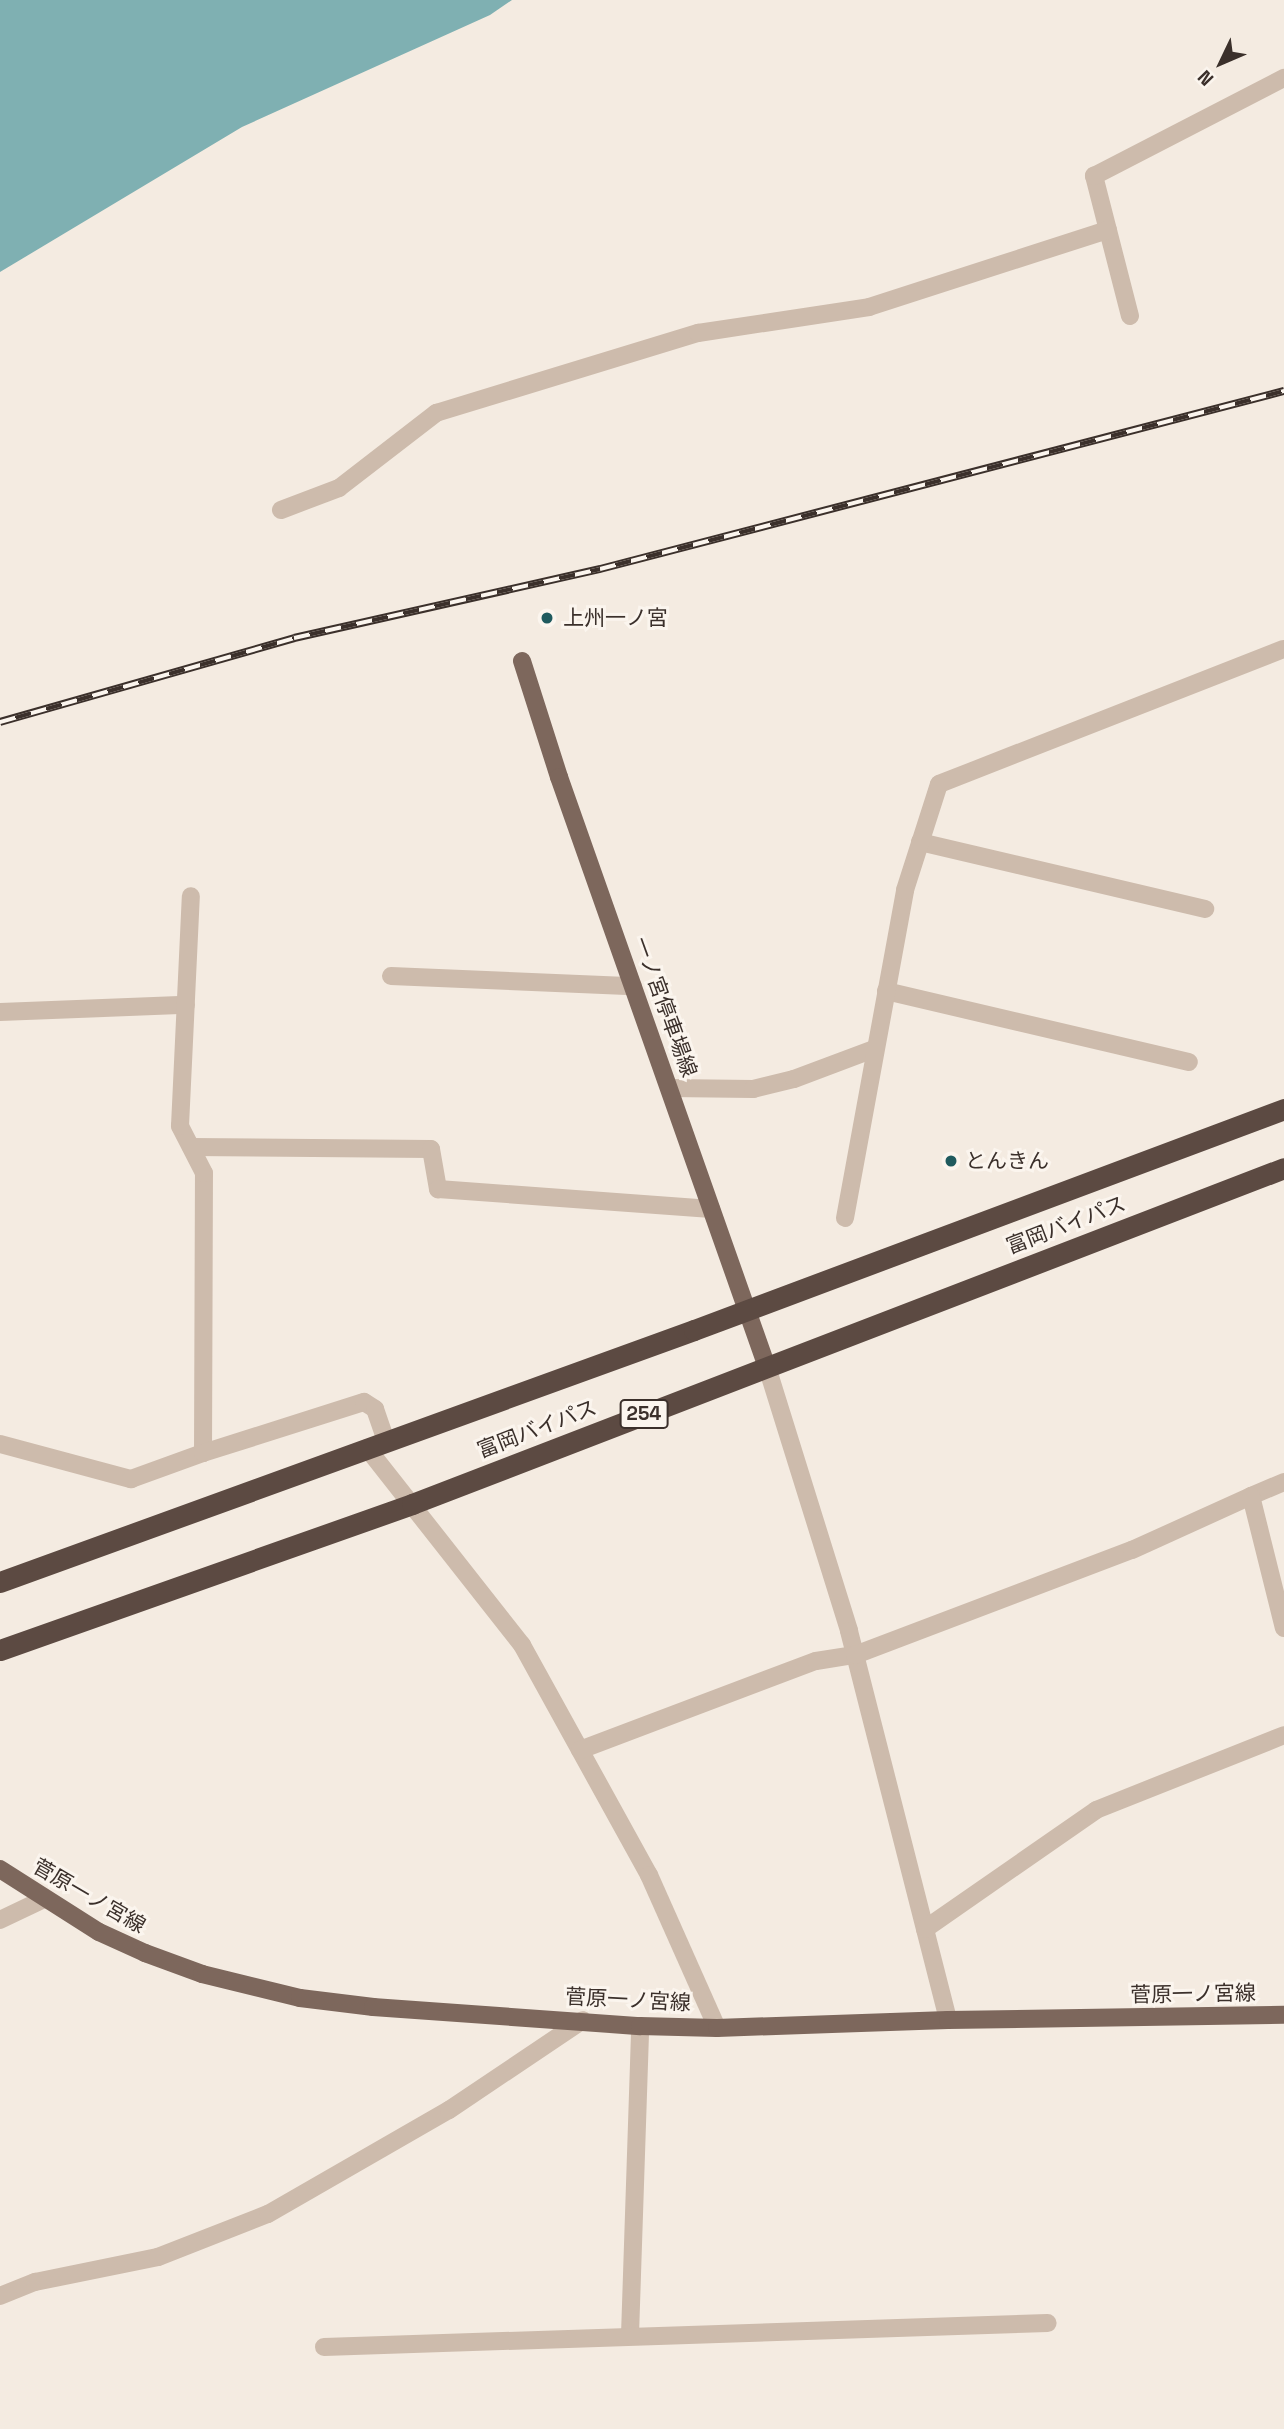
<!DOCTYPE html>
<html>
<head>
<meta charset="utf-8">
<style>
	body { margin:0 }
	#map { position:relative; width:1284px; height:2429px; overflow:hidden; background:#f4ebe1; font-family:"Space Grotesk","Noto Sans JP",sans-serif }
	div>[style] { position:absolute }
	.water>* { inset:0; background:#7fb0b2 }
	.minor>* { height:18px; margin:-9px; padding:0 9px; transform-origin:9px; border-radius:9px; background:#cdbbac }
	.major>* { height:18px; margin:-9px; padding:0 9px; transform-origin:9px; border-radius:9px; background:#7d675c }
	.highway>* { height:21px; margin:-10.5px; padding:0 10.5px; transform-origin:10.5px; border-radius:10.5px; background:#5c4a42 }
	.rail>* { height:8px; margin-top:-4px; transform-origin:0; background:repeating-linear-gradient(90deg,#fbf5ee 0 16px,#3b302b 0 32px); box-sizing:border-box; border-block:2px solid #3b302b }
	.dots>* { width:19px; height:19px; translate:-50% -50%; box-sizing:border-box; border:4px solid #fbf5ee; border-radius:50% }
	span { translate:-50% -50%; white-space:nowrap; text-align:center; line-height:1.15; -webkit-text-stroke:6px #fbf5ee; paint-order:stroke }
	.shield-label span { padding:2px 5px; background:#fbf5ee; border:2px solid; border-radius:5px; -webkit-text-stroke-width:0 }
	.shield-label { font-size:19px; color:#3b302b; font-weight:700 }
	.poi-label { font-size:21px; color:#3b302b }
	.left { translate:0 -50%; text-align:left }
	.street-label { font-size:21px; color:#3b302b }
	.north { position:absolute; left:1186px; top:28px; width:70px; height:70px; -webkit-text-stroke:5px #fbf5ee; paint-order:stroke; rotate:226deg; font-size:19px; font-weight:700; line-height:28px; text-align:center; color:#3b302b }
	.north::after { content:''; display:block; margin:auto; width:24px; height:32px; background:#3b302b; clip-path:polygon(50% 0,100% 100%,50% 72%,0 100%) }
</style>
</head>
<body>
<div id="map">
	<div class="water">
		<i style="clip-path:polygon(0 0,512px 0,490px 15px,242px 127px,0 272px)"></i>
	</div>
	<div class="minor">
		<i style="left:1130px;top:316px;width:145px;rotate:-104.4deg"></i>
		<i style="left:1094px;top:176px;width:214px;rotate:-27.3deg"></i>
		<i style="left:281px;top:510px;width:62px;rotate:-20.8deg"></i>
		<i style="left:339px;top:488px;width:123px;rotate:-37.7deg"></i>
		<i style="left:436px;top:413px;width:274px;rotate:-17deg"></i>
		<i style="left:698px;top:333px;width:173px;rotate:-8.6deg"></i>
		<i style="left:869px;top:307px;width:251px;rotate:-17.9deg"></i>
		<i style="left:920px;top:842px;width:293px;rotate:13.2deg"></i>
		<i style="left:391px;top:976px;width:242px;rotate:2.4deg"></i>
		<i style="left:886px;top:991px;width:311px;rotate:13.2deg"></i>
		<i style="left:0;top:1012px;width:186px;rotate:-2.2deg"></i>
		<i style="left:670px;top:1088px;width:83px;rotate:0.7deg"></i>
		<i style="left:753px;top:1089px;width:42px;rotate:-13.7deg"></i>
		<i style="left:794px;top:1079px;width:85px;rotate:-20.6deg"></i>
		<i style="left:191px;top:1147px;width:240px;rotate:0.5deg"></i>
		<i style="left:431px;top:1149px;width:41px;rotate:80.1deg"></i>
		<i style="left:438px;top:1189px;width:274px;rotate:4.2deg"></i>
		<i style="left:845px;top:1218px;width:333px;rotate:-79.6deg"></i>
		<i style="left:905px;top:890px;width:111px;rotate:-72.2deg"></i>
		<i style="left:939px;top:784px;width:370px;rotate:-21.4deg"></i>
		<i style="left:767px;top:1367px;width:276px;rotate:72.7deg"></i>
		<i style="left:849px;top:1631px;width:401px;rotate:75.7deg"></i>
		<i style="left:0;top:1444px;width:136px;rotate:15deg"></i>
		<i style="left:131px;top:1479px;width:77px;rotate:-19.9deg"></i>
		<i style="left:203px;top:1453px;width:280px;rotate:-89.8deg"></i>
		<i style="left:204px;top:1173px;width:53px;rotate:-117.1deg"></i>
		<i style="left:180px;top:1126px;width:230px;rotate:-87.3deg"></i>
		<i style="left:367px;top:1448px;width:251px;rotate:51.8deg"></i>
		<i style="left:522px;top:1645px;width:263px;rotate:61.1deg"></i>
		<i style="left:649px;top:1875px;width:167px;rotate:66deg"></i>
		<i style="left:203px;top:1453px;width:169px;rotate:-17.6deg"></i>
		<i style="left:364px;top:1402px;width:13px;rotate:32deg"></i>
		<i style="left:375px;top:1409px;width:34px;rotate:71deg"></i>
		<i style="left:1251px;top:1496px;width:36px;rotate:-23deg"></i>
		<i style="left:580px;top:1750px;width:252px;rotate:-20.7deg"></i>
		<i style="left:816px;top:1661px;width:39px;rotate:-9deg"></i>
		<i style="left:855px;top:1655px;width:296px;rotate:-20.8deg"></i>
		<i style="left:1132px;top:1550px;width:131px;rotate:-24.4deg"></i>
		<i style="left:1251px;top:1496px;width:136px;rotate:76deg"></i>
		<i style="left:0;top:1920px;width:49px;rotate:-25.5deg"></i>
		<i style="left:925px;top:1929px;width:208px;rotate:-34.8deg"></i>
		<i style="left:1096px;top:1810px;width:202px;rotate:-21.7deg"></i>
		<i style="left:0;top:2296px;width:38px;rotate:-22deg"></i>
		<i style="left:35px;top:2282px;width:126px;rotate:-11.5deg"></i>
		<i style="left:158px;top:2257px;width:118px;rotate:-21.4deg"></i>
		<i style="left:268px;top:2214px;width:209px;rotate:-29.9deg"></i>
		<i style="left:449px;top:2110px;width:161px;rotate:-33.9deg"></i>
		<i style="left:630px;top:2335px;width:309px;rotate:-88.1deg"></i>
		<i style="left:324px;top:2347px;width:724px;rotate:-1.9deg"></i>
	</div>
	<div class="major">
		<i style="left:522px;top:661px;width:122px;rotate:72.3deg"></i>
		<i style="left:559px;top:777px;width:626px;rotate:70.58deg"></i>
		<i style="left:0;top:1869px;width:117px;rotate:32.5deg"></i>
		<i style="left:99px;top:1932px;width:51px;rotate:24.5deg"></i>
		<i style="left:145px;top:1953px;width:61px;rotate:20.2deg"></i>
		<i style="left:202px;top:1974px;width:101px;rotate:13.8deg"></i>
		<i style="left:300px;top:1998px;width:74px;rotate:7deg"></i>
		<i style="left:373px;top:2007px;width:268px;rotate:4.1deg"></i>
		<i style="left:640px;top:2026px;width:77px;rotate:1.5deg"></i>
		<i style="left:717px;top:2028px;width:231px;rotate:-2deg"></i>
		<i style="left:948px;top:2020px;width:336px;rotate:-0.9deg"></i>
	</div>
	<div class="highway">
		<i style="left:0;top:1582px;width:738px;rotate:-19.96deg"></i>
		<i style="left:694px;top:1330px;width:630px;rotate:-20.53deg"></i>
		<i style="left:0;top:1650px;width:437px;rotate:-19.5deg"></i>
		<i style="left:412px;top:1504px;width:934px;rotate:-21.07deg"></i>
	</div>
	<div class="rail">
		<i style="left:0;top:722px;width:306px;rotate:-15.9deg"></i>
		<i style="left:294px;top:638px;width:314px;rotate:-12.7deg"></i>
		<i style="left:600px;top:569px;width:707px;rotate:-14.59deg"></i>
	</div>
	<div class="dots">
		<i style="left:547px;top:618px;background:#1f5a5e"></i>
		<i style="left:951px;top:1161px;background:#1f5a5e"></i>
	</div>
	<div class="shield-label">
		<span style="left:644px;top:1414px">254</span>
	</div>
	<div class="poi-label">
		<span class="left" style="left:563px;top:618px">上州一ノ宮</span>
		<span class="left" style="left:965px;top:1161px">とんきん</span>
	</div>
	<div class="street-label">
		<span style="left:665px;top:1007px;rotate:70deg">一ノ宮停車場線</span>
		<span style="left:1066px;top:1225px;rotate:-21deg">富岡バイパス</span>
		<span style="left:537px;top:1429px;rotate:-21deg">富岡バイパス</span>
		<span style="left:89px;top:1896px;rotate:30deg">菅原一ノ宮線</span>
		<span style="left:1193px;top:1994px;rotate:-1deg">菅原一ノ宮線</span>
		<span style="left:628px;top:2000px;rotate:3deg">菅原一ノ宮線</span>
	</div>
	<div class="north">N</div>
</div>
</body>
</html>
